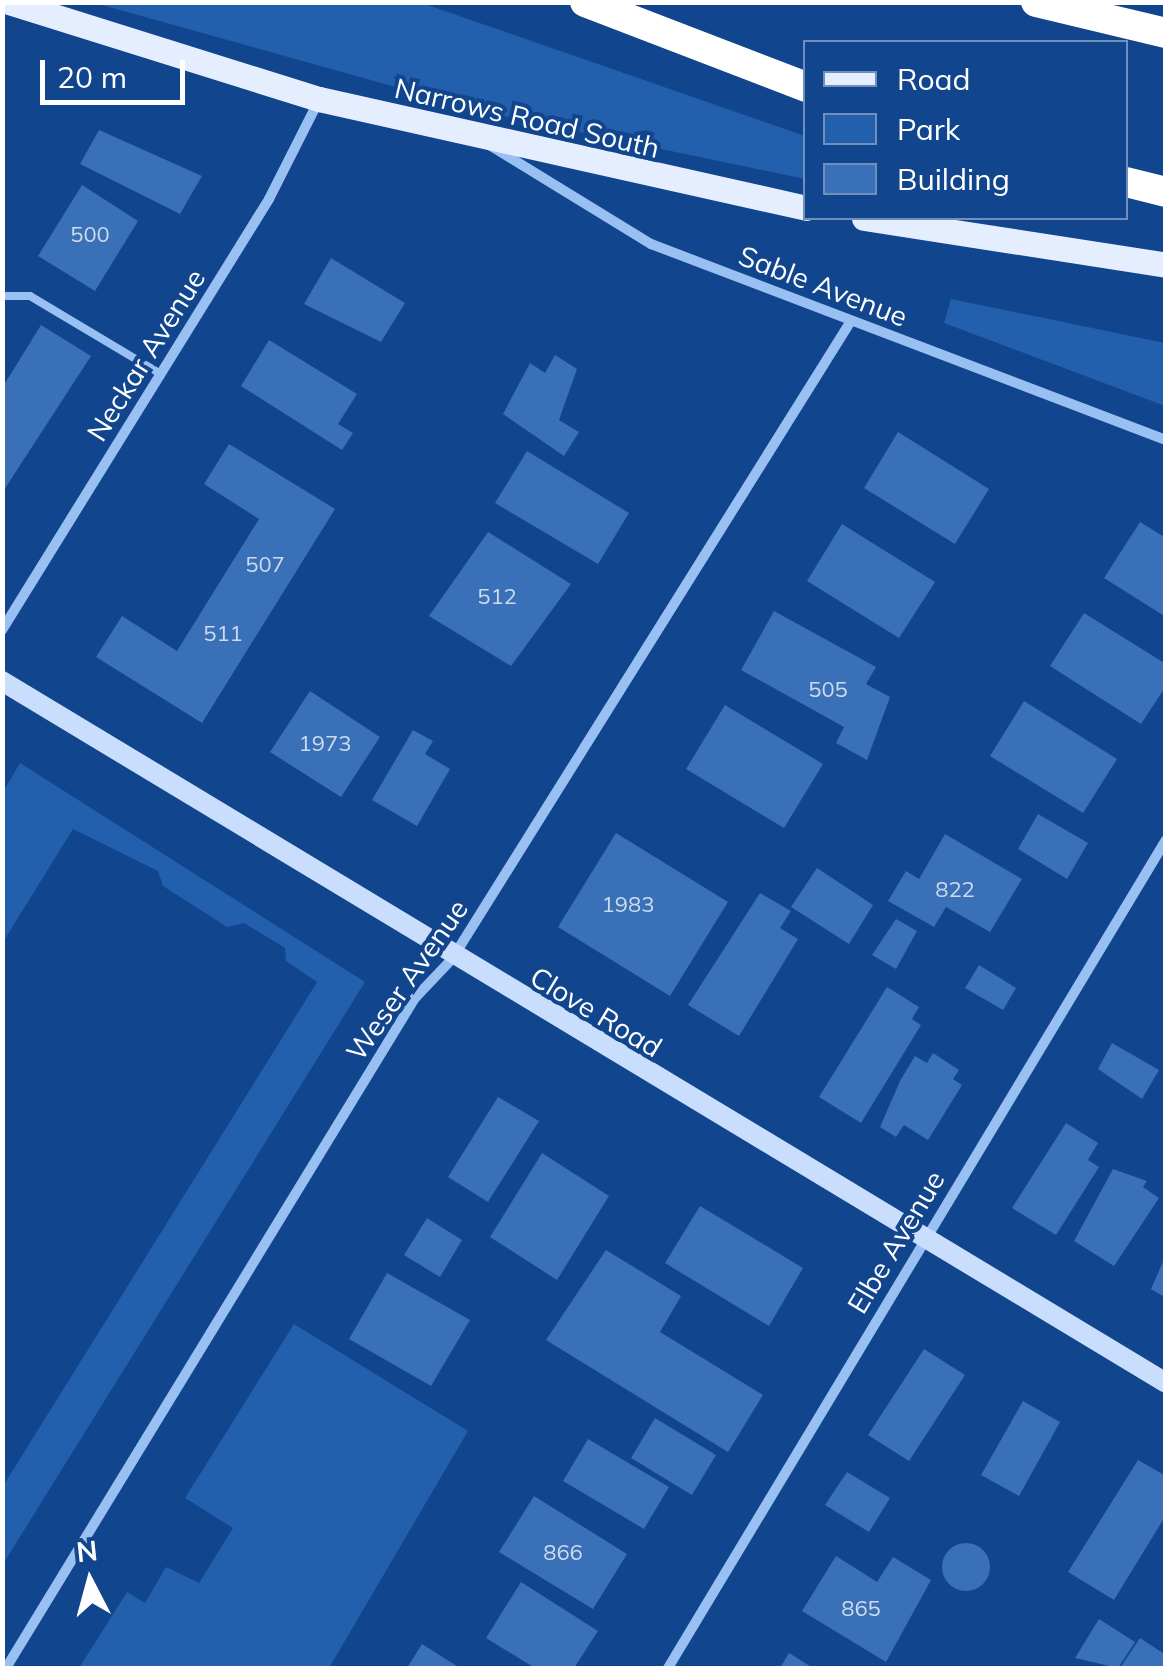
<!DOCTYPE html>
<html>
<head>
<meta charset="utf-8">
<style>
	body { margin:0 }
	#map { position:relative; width:1168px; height:1671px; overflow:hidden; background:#11458d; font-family:Mulish,sans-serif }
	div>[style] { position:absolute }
	.green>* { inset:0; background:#225fad }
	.building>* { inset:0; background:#3970b7 }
	.round { border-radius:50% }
	.lane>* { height:8px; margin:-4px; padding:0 4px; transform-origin:4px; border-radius:4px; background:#99c0f2 }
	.street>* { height:10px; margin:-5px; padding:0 5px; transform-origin:5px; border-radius:5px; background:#99c0f2 }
	.secondary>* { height:20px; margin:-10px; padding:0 10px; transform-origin:10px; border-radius:10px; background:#c8defc }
	.primary>* { height:25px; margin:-12.5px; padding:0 12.5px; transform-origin:12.5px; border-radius:12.5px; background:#e4eeff }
	.highway>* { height:30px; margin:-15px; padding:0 15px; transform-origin:15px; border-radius:15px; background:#fff }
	span { translate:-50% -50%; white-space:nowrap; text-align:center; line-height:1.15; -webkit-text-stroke:8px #11458d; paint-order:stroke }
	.number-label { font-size:22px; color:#cedbed }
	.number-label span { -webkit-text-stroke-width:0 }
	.street-label { font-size:28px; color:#fff }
	.frame { position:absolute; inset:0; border:5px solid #fff; pointer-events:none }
	.legend { position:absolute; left:803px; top:40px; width:325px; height:180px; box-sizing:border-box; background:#11458d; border:2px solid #708fbb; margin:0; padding:12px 18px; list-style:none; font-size:30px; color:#fff }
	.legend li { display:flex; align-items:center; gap:20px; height:50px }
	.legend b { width:50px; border:2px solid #708fbb }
	.north { position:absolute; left:40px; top:1531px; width:100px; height:100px; -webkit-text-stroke:8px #11458d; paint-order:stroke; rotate:354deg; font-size:28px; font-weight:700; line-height:40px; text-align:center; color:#fff }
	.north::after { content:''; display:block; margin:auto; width:35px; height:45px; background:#fff; clip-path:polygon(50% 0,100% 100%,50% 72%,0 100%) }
	.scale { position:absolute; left:40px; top:60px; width:145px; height:45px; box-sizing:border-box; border:5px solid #fff; border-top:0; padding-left:12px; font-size:30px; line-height:35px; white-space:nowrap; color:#fff; -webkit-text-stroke:8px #11458d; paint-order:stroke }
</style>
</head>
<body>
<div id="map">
	<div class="green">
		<i style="clip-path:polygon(95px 3px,422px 3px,805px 136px,805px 179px,489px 113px)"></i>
		<i style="clip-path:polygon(951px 299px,1165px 343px,1165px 406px,944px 323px)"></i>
		<i style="clip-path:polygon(20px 763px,365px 982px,3px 1564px,3px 1486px,317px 982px,286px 961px,285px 948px,244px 923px,227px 927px,163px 886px,158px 871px,73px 829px,3px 942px,3px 792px)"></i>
		<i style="clip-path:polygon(294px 1324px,468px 1431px,329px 1668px,79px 1668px,127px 1592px,145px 1603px,166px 1567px,199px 1583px,233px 1528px,185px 1498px)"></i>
	</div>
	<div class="building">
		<i style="clip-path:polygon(99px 130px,202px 176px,180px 214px,80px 164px)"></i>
		<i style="clip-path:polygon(82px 185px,138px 221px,95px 291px,38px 256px)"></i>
		<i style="clip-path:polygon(331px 258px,405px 303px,381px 342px,304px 304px)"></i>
		<i style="clip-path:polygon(41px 325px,91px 356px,2px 493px,2px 388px)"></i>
		<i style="clip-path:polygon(269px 340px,357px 394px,338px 424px,353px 433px,342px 450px,241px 386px)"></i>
		<i style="clip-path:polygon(555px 355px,577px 369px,559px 420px,579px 432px,564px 456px,503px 414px,530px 363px,545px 373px)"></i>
		<i style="clip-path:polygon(898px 432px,989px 489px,955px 544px,864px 488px)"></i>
		<i style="clip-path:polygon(229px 444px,335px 509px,202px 723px,96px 657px,122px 616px,177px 651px,259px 519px,204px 484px)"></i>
		<i style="clip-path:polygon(527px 451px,629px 513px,598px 564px,495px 503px)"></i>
		<i style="clip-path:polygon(1140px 522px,1166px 538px,1166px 617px,1104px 578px)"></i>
		<i style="clip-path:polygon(842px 524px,935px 582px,899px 638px,807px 581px)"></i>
		<i style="clip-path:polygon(488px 532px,571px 584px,511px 666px,429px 616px)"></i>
		<i style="clip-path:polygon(774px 611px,876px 667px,866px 684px,890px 697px,867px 760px,836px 743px,844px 727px,741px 670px)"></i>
		<i style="clip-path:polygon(1084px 613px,1166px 664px,1166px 686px,1141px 724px,1050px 666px)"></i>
		<i style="clip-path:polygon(310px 691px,380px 737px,341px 797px,270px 752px)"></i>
		<i style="clip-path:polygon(1024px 701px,1117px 759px,1083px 813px,990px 756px)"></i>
		<i style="clip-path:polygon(725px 705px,823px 764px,784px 828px,686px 769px)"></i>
		<i style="clip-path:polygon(413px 730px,433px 741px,425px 754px,450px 769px,417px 826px,372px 800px)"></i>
		<i style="clip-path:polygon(1038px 814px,1088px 843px,1067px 879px,1018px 849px)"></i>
		<i style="clip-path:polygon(616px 833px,728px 902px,670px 996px,558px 927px)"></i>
		<i style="clip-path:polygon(945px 834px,1022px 879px,990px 932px,946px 907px,934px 927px,888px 901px,906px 871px,919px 879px)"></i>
		<i style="clip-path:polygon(817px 868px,873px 905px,849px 944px,791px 907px)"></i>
		<i style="clip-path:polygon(760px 893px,791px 911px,780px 928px,798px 939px,739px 1036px,688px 1005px)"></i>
		<i style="clip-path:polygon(896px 919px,917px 931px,896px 969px,872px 955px)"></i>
		<i style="clip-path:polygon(979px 965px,1016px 988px,1003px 1010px,965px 988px)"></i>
		<i style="clip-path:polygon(887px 987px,919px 1007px,912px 1019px,921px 1025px,861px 1123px,819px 1097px)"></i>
		<i style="clip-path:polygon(1112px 1043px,1159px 1070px,1142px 1099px,1098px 1069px)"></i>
		<i style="clip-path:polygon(933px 1053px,959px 1070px,953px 1079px,962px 1085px,928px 1140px,904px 1125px,896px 1137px,880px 1127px,900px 1081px,915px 1056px,927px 1063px)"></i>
		<i style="clip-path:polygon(498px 1097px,539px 1121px,488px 1202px,448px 1177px)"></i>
		<i style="clip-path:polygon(1066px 1123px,1098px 1143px,1088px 1160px,1099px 1167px,1056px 1235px,1012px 1208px)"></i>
		<i style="clip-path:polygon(542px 1153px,609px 1196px,557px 1280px,490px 1237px)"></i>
		<i style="clip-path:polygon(1113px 1169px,1147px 1181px,1143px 1187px,1159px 1198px,1114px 1266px,1074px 1241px)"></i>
		<i style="clip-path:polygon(700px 1206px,803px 1268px,769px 1326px,665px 1263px)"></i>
		<i style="clip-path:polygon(427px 1218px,462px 1240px,440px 1277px,404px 1255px)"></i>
		<i style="clip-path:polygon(606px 1250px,681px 1296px,660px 1332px,763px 1395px,728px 1452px,546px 1340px)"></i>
		<i style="clip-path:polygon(1166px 1255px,1166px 1298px,1151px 1289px)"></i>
		<i style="clip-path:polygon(387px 1273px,470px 1320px,431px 1386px,349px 1339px)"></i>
		<i style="clip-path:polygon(924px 1349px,965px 1375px,909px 1461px,868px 1435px)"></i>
		<i style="clip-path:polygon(1023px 1401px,1060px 1422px,1019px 1496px,981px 1475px)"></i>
		<i style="clip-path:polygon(655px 1418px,716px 1455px,692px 1495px,631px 1458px)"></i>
		<i style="clip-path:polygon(588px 1439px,669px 1487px,644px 1529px,563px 1481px)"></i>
		<i style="clip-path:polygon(1138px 1460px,1166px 1476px,1166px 1515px,1114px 1600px,1068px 1572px)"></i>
		<i style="clip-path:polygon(847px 1472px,890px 1498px,869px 1532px,825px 1505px)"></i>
		<i style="clip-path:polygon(534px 1496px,627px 1554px,593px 1609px,499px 1552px)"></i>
		<i class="round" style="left:942px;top:1543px;width:48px;height:48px"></i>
		<i style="clip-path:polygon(836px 1556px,877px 1582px,893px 1557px,931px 1580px,886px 1662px,802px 1611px)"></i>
		<i style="clip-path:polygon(521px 1582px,598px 1631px,574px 1668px,535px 1668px,486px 1638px)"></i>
		<i style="clip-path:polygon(1099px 1619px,1135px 1642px,1118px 1668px,1075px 1658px)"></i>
		<i style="clip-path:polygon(1140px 1638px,1166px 1655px,1166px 1668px,1120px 1668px)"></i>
		<i style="clip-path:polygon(422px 1644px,460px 1668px,407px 1668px)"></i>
		<i style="clip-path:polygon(789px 1653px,813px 1668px,780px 1668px)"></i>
	</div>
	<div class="lane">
		<i style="left:2px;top:296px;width:28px"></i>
		<i style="left:30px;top:296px;width:152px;rotate:30.8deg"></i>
	</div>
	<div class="street">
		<i style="left:491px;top:146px;width:188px;rotate:31.5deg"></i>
		<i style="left:651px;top:244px;width:551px;rotate:20.84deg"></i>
		<i style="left:2px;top:630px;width:507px;rotate:-58.22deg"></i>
		<i style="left:269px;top:199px;width:111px;rotate:-63.2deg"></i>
		<i style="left:6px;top:1668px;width:785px;rotate:-58.6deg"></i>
		<i style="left:415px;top:998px;width:54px;rotate:-46.5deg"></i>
		<i style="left:452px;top:959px;width:752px;rotate:-57.98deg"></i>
		<i style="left:668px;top:1668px;width:966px;rotate:-58.98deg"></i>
	</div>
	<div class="secondary">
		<i style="left:2px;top:681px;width:1359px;rotate:31.09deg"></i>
	</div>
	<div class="primary">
		<i style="left:9px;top:2px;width:325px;rotate:17.4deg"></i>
		<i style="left:319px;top:99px;width:499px;rotate:12.6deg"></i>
		<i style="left:864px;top:218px;width:306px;rotate:8.8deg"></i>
	</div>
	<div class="highway">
		<i style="left:585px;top:2px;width:237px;rotate:21deg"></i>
		<i style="left:1036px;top:2px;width:134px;rotate:13.4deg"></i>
		<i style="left:1126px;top:182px;width:41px;rotate:14deg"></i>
	</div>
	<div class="number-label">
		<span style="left:90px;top:235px">500</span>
		<span style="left:265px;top:565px">507</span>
		<span style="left:497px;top:597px">512</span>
		<span style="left:223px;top:634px">511</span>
		<span style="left:828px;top:690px">505</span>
		<span style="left:325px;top:744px">1973</span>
		<span style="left:955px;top:890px">822</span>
		<span style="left:628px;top:905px">1983</span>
		<span style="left:563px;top:1553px">866</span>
		<span style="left:861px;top:1609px">865</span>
	</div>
	<div class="street-label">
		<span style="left:527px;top:118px;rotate:13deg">Narrows Road South</span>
		<span style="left:823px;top:286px;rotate:21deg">Sable Avenue</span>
		<span style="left:146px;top:355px;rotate:-58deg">Neckar Avenue</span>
		<span style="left:407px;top:980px;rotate:-55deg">Weser Avenue</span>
		<span style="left:596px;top:1012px;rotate:31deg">Clove Road</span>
		<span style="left:896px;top:1242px;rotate:-59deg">Elbe Avenue</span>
	</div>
	<div class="frame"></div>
	<ul class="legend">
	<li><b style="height:12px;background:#e4eeff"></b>Road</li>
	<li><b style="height:28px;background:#225fad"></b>Park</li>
	<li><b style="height:28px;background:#3970b7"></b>Building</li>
	</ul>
	<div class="north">N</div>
	<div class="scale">20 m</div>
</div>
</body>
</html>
